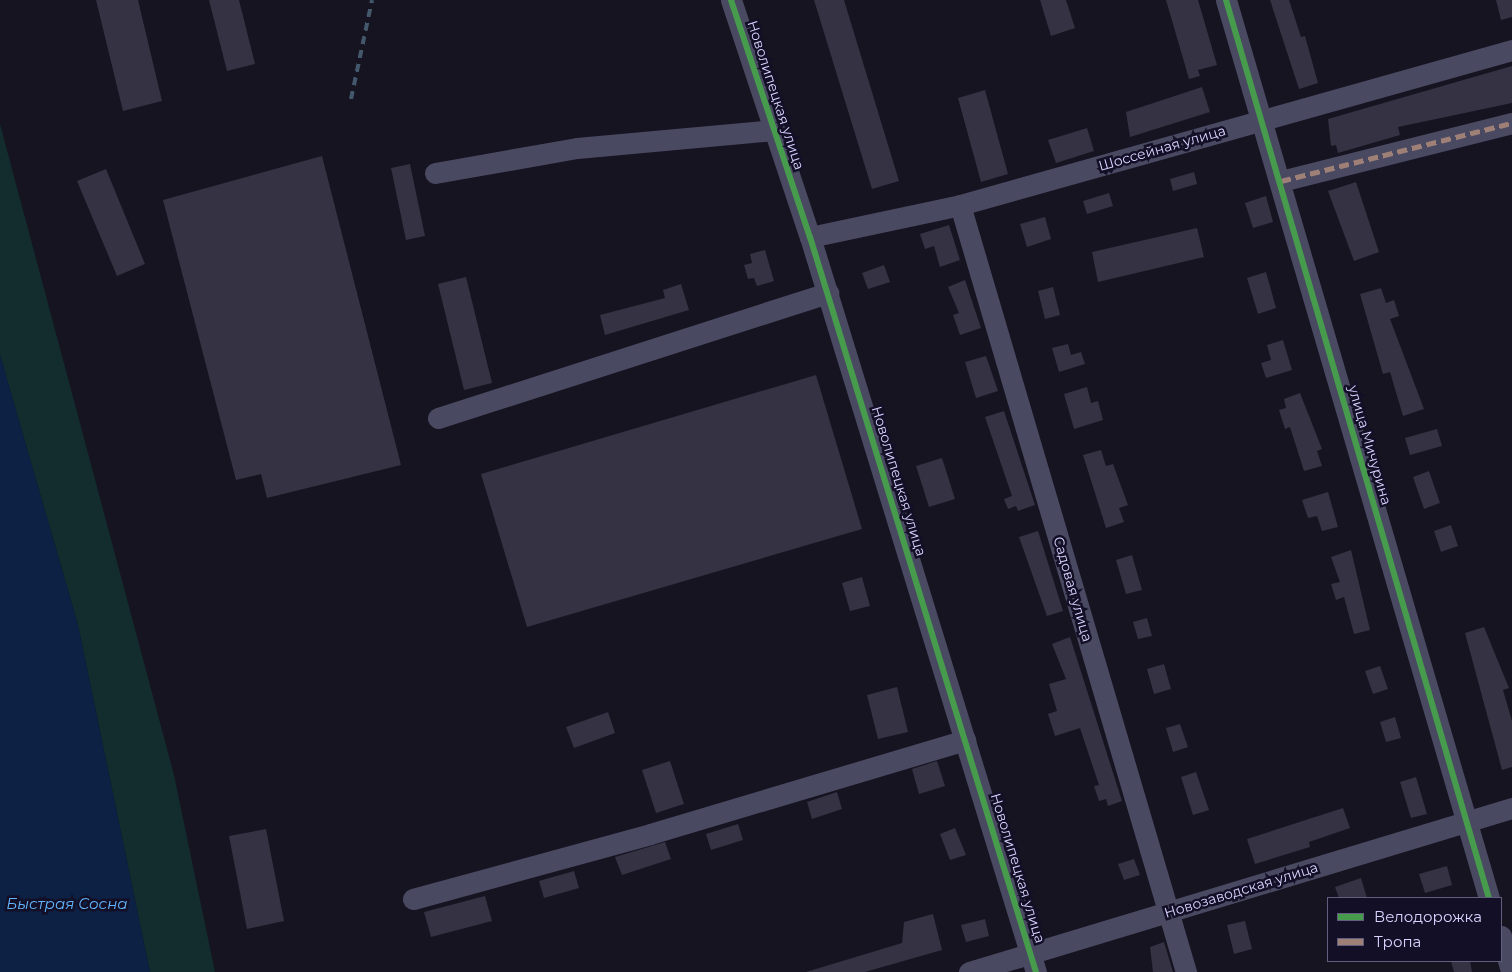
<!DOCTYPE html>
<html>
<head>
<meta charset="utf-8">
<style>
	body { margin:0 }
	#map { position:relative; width:1512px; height:972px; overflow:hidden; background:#161421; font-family:Montserrat,sans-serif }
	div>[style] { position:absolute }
	.green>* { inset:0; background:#132c2d }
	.water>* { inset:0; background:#0d2144 }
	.building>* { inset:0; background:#343243 }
	.minor>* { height:21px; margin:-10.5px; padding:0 10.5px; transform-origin:10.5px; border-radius:10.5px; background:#4a4962 }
	.rail>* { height:4px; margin-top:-2px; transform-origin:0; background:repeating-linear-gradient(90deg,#43596b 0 8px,transparent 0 14px) }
	.quiet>* { height:5px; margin-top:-2.5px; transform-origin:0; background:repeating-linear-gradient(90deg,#9e8076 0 10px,transparent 0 15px) }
	.cycleway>* { height:6px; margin:-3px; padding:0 3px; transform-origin:3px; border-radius:3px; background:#469c4c }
	span { translate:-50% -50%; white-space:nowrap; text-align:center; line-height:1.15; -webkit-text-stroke:5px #130f26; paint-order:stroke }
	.street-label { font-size:14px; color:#d9d4ff }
	.water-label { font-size:15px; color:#62b6ff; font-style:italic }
	.legend { position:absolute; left:1327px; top:897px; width:175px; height:65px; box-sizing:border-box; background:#130f26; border:1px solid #625e7d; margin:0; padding:6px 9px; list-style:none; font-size:15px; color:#d9d4ff }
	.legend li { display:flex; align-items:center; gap:10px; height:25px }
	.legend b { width:25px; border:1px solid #625e7d }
</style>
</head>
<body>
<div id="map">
	<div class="green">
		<i style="clip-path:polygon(0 124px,174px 775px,215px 972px,150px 972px,78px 625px,0 355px)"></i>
	</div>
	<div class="water">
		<i style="clip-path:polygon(0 355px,78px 625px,150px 972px,0 972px)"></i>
	</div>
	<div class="building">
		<i style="clip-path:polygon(96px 0,138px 0,162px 101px,123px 111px)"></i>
		<i style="clip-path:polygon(209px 0,239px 0,255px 64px,227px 71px)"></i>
		<i style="clip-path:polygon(814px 0,844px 0,899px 181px,872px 189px)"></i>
		<i style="clip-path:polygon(1040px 0,1066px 0,1075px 28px,1051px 36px)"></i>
		<i style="clip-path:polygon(1166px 0,1198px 0,1217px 65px,1198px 70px,1200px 76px,1189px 79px)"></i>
		<i style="clip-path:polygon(1270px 0,1289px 0,1301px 37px,1305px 36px,1318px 83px,1299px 89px)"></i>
		<i style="clip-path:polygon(1496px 0,1512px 0,1512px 17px,1501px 20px)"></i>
		<i style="clip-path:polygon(1512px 66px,1512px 103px,1398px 127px,1400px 135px,1338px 153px,1336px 145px,1331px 146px,1328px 119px)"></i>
		<i style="clip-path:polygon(1202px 87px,1210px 112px,1130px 137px,1126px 112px)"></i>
		<i style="clip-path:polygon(985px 90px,1008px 174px,981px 182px,958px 98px)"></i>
		<i style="clip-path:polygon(1087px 128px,1094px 151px,1056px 163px,1048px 140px)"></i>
		<i style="clip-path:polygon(322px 156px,401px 465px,267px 498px,261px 474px,236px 480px,163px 200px)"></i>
		<i style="clip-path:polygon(410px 164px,425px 236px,406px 240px,391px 168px)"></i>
		<i style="clip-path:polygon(106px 169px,145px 264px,117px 276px,77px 181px)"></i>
		<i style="clip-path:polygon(1194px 172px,1197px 184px,1173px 191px,1170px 179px)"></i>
		<i style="clip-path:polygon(1356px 182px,1379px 252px,1354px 261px,1328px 191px)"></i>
		<i style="clip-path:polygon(1109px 193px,1113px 206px,1087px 214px,1083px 201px)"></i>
		<i style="clip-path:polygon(1266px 196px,1273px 222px,1253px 228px,1245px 203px)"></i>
		<i style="clip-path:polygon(1045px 217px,1051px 239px,1027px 247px,1020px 224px)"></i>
		<i style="clip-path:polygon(949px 225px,960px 260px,940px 267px,934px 246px,925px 249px,920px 234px)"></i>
		<i style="clip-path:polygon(1197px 228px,1204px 257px,1098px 282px,1092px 252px)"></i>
		<i style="clip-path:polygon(765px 250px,774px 281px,757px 286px,754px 278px,748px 279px,744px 265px,752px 263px,750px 254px)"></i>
		<i style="clip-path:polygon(884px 265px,890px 282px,868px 289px,862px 273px)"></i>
		<i style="clip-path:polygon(1266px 272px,1276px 308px,1258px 314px,1247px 278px)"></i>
		<i style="clip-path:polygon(466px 277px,492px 383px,464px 390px,438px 284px)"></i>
		<i style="clip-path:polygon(965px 280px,981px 328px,960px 335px,953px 315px,959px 313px,948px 287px)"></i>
		<i style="clip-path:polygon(681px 284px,689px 310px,605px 335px,600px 315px,665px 298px,663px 290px)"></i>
		<i style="clip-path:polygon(1053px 287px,1060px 315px,1045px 319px,1038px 291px)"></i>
		<i style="clip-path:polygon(1381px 288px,1386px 303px,1394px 300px,1399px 316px,1390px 319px,1424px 409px,1403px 416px,1390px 372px,1383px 374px,1360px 294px)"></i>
		<i style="clip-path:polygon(1283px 340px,1292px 370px,1266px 378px,1261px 363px,1271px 360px,1267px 345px)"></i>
		<i style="clip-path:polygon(1068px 344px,1071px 355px,1081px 352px,1085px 364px,1059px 372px,1052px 348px)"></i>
		<i style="clip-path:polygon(986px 356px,998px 391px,976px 398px,965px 362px)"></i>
		<i style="clip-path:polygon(816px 375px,862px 529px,527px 627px,481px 474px)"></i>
		<i style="clip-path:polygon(1087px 387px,1091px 403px,1098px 401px,1103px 420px,1074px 429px,1064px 394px)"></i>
		<i style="clip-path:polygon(1300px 393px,1322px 449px,1317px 451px,1322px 466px,1304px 471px,1290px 427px,1285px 429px,1279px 410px,1286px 408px,1284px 399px)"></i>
		<i style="clip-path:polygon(1004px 411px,1035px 505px,1018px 511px,1016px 506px,1008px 509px,1004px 499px,1012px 496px,985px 417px)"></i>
		<i style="clip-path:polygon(1437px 429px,1442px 446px,1410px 455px,1405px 438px)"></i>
		<i style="clip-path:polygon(1101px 450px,1106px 466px,1113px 464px,1128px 505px,1119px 508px,1124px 522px,1106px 528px,1083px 455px)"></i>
		<i style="clip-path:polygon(942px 458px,955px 499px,929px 507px,916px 466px)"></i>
		<i style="clip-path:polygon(1429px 471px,1440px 503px,1424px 509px,1413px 477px)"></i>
		<i style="clip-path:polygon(1328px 492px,1338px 527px,1322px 531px,1317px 516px,1308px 518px,1302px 500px)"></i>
		<i style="clip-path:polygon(1451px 525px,1458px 546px,1441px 552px,1434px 531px)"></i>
		<i style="clip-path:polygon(1038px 531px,1063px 611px,1047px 616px,1019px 537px)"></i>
		<i style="clip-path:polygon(1351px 550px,1370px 630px,1354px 634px,1344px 597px,1336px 600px,1331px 584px,1340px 582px,1331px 557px)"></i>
		<i style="clip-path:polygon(1132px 555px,1142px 590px,1126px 594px,1116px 560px)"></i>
		<i style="clip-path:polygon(862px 577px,870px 606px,850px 611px,842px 583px)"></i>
		<i style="clip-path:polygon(1147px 618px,1152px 636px,1138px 639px,1133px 622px)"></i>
		<i style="clip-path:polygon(1484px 627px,1509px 688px,1503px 690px,1512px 721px,1512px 767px,1502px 770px,1465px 633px)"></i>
		<i style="clip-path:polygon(1070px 637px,1122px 801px,1108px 806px,1106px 799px,1099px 801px,1094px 786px,1099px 785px,1080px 728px,1055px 736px,1048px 714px,1057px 711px,1049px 684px,1066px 679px,1052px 644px)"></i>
		<i style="clip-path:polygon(1164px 664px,1171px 689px,1154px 694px,1147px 669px)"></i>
		<i style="clip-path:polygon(1380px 666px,1388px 689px,1373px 694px,1365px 671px)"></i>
		<i style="clip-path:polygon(897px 687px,908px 732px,878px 739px,867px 695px)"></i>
		<i style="clip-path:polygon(608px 712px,615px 733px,574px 748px,566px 727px)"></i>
		<i style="clip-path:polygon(1395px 717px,1401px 738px,1386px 742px,1380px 722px)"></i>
		<i style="clip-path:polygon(1180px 724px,1188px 747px,1173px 752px,1166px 728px)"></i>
		<i style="clip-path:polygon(670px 761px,684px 804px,656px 813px,642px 770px)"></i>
		<i style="clip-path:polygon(937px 761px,945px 786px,919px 794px,912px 769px)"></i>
		<i style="clip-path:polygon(1196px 772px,1209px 810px,1193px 815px,1181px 777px)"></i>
		<i style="clip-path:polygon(1416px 777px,1427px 814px,1411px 818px,1400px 782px)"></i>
		<i style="clip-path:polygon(837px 792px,842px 809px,812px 819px,807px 802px)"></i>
		<i style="clip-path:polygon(1343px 808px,1350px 828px,1309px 842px,1310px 847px,1255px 864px,1247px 839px)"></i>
		<i style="clip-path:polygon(738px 824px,743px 840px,711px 850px,706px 834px)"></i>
		<i style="clip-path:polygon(955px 828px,966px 855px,950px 860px,940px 834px)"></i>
		<i style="clip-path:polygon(266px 829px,284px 921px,247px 929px,229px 836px)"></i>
		<i style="clip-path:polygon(665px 842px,671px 859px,622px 875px,615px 857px)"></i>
		<i style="clip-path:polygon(1134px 859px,1140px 875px,1124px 880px,1118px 864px)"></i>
		<i style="clip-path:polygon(1447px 866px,1452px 885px,1425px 893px,1419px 874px)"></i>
		<i style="clip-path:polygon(574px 871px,579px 888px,544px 898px,539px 881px)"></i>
		<i style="clip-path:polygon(1361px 878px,1367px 898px,1339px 898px,1335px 887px)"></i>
		<i style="clip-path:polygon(485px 896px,492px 921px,431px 937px,424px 912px)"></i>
		<i style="clip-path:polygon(933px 914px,942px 950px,865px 972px,806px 972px,902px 943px,904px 922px)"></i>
		<i style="clip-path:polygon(985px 919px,989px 936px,966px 942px,961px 925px)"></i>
		<i style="clip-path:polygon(1245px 921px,1252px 949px,1234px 954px,1227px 925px)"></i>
		<i style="clip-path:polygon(1164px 942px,1173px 972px,1153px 972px,1150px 947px)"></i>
		<i style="clip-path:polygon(1451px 961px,1470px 961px,1472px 972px,1454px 972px)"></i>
	</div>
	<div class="minor">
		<i style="left:731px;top:0;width:250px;rotate:71.6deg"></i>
		<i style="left:810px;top:237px;width:769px;rotate:72.91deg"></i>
		<i style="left:1226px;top:0;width:936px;rotate:73.68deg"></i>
		<i style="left:435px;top:173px;width:144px;rotate:-10deg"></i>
		<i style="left:577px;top:148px;width:198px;rotate:-5.2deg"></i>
		<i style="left:1281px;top:181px;width:238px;rotate:-14.1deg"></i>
		<i style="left:960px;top:205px;width:800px;rotate:73.58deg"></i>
		<i style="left:810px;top:237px;width:153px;rotate:-12deg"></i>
		<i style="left:960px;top:205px;width:573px;rotate:-15.68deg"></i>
		<i style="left:438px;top:418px;width:410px;rotate:-17.8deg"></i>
		<i style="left:413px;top:899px;width:246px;rotate:-15.3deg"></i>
		<i style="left:650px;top:834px;width:329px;rotate:-16.6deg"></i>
		<i style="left:1501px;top:936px;width:37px;rotate:74deg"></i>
		<i style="left:969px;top:972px;width:567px;rotate:-16.81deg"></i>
	</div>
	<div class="rail">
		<i style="left:351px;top:99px;width:101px;rotate:-78deg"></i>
	</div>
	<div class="quiet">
		<i style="left:1281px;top:181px;width:238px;rotate:-14.1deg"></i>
	</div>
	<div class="cycleway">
		<i style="left:731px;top:0;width:250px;rotate:71.6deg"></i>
		<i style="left:810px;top:237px;width:769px;rotate:72.91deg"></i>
		<i style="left:1226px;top:0;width:936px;rotate:73.68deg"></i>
	</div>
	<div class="street-label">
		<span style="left:776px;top:95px;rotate:72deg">Новолипецкая улица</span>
		<span style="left:1162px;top:148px;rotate:-16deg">Шоссейная улица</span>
		<span style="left:1370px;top:445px;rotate:74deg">улица Мичурина</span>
		<span style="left:899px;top:481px;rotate:73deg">Новолипецкая улица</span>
		<span style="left:1073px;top:589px;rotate:74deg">Садовая улица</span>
		<span style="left:1018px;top:868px;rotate:73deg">Новолипецкая улица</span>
		<span style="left:1241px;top:890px;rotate:-17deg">Новозаводская улица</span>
	</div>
	<div class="water-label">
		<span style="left:67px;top:904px">Быстрая Сосна</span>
	</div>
	<ul class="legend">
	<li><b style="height:6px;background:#469c4c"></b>Велодорожка</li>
	<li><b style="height:6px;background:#9e8076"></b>Тропа</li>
	</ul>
</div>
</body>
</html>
